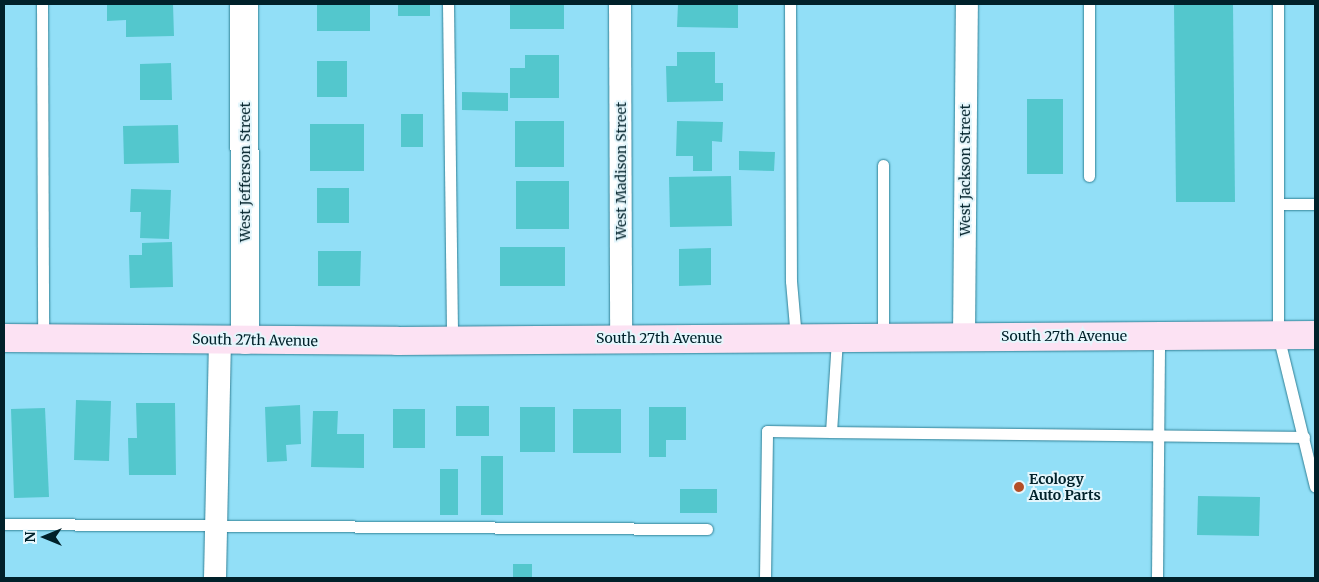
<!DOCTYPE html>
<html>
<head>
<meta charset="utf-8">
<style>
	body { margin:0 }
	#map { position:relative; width:1319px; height:582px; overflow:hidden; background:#92dff7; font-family:Merriweather,serif }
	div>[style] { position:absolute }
	.building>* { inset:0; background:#53c7cd }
	.roads { filter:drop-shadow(0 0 1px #318096) drop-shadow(0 0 1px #318096) }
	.service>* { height:11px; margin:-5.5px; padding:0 5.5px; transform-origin:5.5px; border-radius:5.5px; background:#fff }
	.minor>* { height:22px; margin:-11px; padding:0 11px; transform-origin:11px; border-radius:11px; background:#fff }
	.tertiary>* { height:28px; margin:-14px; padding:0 14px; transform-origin:14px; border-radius:14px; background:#fff }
	.secondary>* { height:28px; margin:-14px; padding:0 14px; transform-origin:14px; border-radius:14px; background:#fce2f3 }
	.dots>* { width:14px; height:14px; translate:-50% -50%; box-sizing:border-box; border:2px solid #e4f6fc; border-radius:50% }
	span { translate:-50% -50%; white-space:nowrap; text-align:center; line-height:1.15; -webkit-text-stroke:4px #e4f6fc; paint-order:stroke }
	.street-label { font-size:14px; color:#00212a }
	.poi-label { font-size:14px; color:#00212a; font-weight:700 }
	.left { translate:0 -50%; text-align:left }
	.frame { position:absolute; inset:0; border:5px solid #00212a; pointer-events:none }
	.north { position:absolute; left:20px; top:512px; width:50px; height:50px; -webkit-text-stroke:4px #e4f6fc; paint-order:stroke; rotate:270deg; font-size:14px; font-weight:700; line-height:20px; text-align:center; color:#00212a }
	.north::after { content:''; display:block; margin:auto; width:18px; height:22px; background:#00212a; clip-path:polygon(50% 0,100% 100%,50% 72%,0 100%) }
</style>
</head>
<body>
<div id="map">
	<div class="building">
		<i style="clip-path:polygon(107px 4px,173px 4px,174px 36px,126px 37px,126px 20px,107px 21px)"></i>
		<i style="clip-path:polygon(317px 4px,370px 4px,370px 31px,317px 31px)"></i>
		<i style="clip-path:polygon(398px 4px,430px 4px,430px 16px,398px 16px)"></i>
		<i style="clip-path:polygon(510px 4px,564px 4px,564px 29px,510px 29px)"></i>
		<i style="clip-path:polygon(678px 4px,738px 4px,738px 28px,677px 27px)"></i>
		<i style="clip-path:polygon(1174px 4px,1233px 4px,1235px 202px,1176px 202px)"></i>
		<i style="clip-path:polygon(677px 52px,715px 52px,715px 83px,723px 83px,723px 101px,667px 102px,666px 66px,677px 66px)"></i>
		<i style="clip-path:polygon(525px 55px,559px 55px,559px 98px,510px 98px,510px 68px,525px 68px)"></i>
		<i style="clip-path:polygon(317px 61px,347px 61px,347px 97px,317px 97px)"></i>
		<i style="clip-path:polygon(171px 63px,172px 100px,140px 100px,140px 64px)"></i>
		<i style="clip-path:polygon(462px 92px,508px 93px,508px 111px,462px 110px)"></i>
		<i style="clip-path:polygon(1027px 99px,1063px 99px,1063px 174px,1027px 174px)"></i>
		<i style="clip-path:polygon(401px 114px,423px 114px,423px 147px,401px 147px)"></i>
		<i style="clip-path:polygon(515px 121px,564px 121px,564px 167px,515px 167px)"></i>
		<i style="clip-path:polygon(677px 121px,723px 122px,722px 142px,712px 141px,712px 171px,693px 171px,693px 156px,676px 156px)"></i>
		<i style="clip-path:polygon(310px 124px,364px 124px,364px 171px,310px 171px)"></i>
		<i style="clip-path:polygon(178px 125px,179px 163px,124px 164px,123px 126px)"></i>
		<i style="clip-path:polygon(739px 151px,775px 152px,774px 171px,739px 170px)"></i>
		<i style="clip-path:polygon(731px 176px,732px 226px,670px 227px,669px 177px)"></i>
		<i style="clip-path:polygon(516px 181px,569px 181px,569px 229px,516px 229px)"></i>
		<i style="clip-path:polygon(317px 188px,349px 188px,349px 223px,317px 223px)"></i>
		<i style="clip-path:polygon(131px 189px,171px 190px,169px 239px,140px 238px,141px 212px,130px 212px)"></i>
		<i style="clip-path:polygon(172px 242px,173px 287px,130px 288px,129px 255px,142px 255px,142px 243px)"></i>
		<i style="clip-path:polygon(500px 247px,565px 247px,565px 286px,500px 286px)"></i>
		<i style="clip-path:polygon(711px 248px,711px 285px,679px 286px,679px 249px)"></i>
		<i style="clip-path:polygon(318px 251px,361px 251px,360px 286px,318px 286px)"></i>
		<i style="clip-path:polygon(76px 400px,111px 401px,109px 461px,74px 460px)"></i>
		<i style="clip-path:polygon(136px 403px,175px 403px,176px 475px,129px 475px,128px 438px,137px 438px)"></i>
		<i style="clip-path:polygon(300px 405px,301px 444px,286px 445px,287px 461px,267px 462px,265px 407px)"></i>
		<i style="clip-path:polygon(456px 406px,489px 406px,489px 436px,456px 436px)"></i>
		<i style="clip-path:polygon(520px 407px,555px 407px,555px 452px,520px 452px)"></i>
		<i style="clip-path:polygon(649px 407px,686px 407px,686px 440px,666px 440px,666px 457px,649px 457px)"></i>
		<i style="clip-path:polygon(45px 408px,49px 497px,14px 498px,11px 409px)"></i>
		<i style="clip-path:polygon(393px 409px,425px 409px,425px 448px,393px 448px)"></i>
		<i style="clip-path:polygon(573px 409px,621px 409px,621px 453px,573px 453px)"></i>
		<i style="clip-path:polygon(313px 411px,338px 411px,337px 434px,364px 434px,364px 468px,311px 467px)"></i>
		<i style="clip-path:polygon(481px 456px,503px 456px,503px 515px,481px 515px)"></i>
		<i style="clip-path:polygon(440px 469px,458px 469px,458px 515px,440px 515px)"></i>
		<i style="clip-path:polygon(680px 489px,717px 489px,717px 513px,680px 513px)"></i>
		<i style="clip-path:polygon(1198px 496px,1260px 497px,1259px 536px,1197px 535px)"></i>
		<i style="clip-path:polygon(513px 564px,532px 564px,532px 578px,513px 578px)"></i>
	</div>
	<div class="roads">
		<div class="service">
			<i style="left:42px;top:4px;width:334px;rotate:89.8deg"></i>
			<i style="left:448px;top:4px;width:337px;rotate:89.3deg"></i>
			<i style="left:790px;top:4px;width:277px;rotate:89.8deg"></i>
			<i style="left:791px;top:281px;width:57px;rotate:85deg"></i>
			<i style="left:1089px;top:4px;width:172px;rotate:90deg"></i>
			<i style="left:1278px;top:4px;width:331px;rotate:90deg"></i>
			<i style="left:1278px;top:335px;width:156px;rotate:76.3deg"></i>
			<i style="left:1279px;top:204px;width:36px"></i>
			<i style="left:883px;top:337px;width:172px;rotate:-90deg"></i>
			<i style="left:831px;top:432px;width:473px;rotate:0.6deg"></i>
			<i style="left:4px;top:524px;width:703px;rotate:0.41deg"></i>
			<i style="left:765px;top:578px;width:147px;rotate:-89.2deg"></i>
			<i style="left:767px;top:431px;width:64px;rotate:0.9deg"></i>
			<i style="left:831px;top:432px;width:94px;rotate:-86.3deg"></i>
			<i style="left:1157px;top:578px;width:242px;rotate:-89.5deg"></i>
		</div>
		<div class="minor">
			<i style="left:620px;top:4px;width:334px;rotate:89.8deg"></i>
			<i style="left:964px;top:337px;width:333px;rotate:-89.5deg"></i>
			<i style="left:215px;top:578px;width:238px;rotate:-88.8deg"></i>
		</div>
		<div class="tertiary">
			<i style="left:244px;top:4px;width:336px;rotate:89.8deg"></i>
		</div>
		<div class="secondary">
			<i style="left:4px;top:338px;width:393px;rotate:0.4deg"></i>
			<i style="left:397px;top:341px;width:918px;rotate:-0.37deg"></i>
		</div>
	</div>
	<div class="dots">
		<i style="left:1019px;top:487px;background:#b44d26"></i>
	</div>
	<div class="street-label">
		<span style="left:965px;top:170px;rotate:-90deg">West Jackson Street</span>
		<span style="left:621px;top:171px;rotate:-90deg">West Madison Street</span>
		<span style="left:245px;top:172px;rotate:-90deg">West Jefferson Street</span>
		<span style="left:1064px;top:336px">South 27th Avenue</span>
		<span style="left:659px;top:338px">South 27th Avenue</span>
		<span style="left:255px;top:340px;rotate:1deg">South 27th Avenue</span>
	</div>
	<div class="poi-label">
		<span class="left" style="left:1029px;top:487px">Ecology<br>Auto Parts</span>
	</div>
	<div class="frame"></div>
	<div class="north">N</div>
</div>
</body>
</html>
